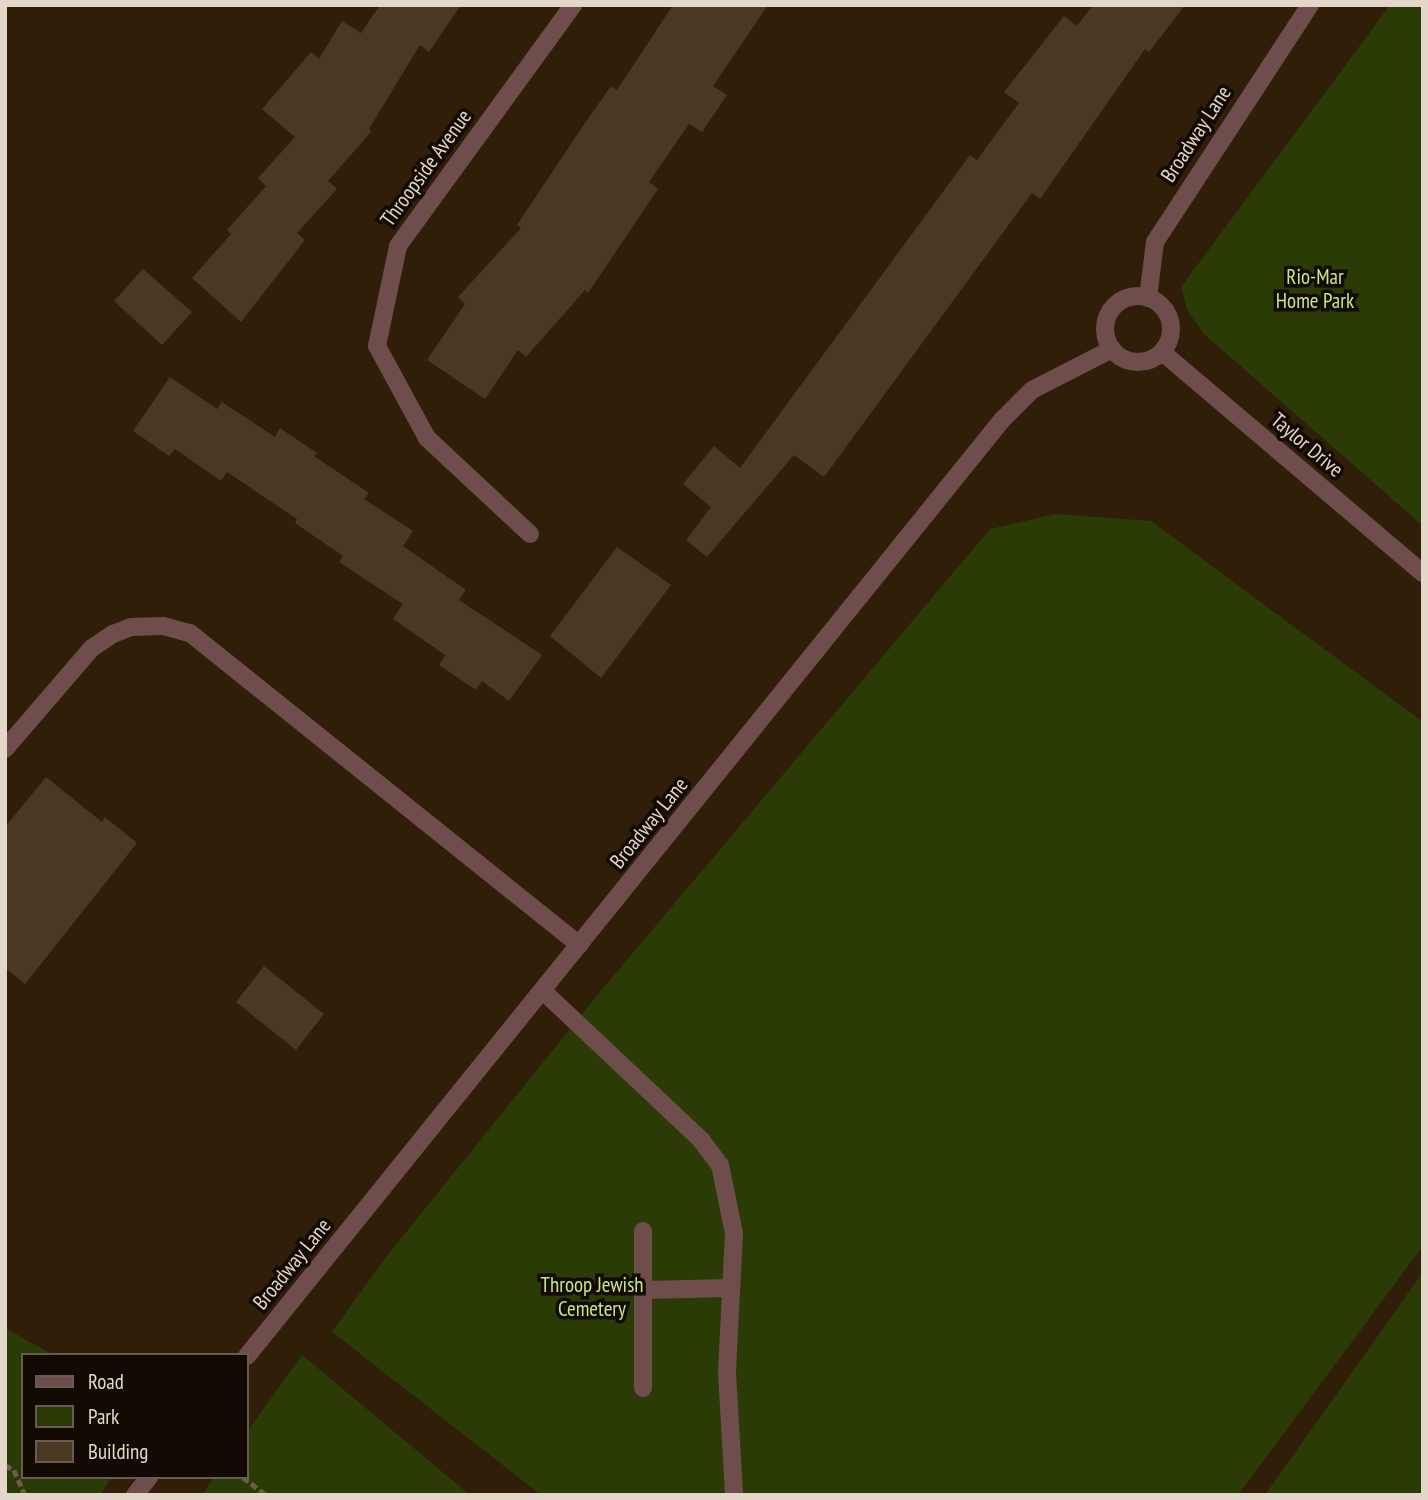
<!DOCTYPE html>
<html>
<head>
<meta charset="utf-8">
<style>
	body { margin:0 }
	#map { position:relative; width:1428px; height:1500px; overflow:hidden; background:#301e08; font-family:"PT Sans Narrow",sans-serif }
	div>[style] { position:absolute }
	.green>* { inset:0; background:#2b3b05 }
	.building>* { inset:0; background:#4b3822 }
	.path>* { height:4.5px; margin-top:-2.25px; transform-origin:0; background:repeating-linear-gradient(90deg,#6b5b48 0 7px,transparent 0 10.5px) }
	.lane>* { height:18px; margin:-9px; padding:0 9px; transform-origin:9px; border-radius:9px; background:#6e4d4c }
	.street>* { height:18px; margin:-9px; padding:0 9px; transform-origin:9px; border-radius:9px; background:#6e4d4c }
	.street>.ring { margin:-9px; padding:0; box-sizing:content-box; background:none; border:18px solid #6e4d4c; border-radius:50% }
	span { translate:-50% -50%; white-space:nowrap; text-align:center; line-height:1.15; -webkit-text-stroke:7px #120a03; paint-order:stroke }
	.street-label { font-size:21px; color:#e3d7ca }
	.park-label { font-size:21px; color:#c5e785 }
	.frame { position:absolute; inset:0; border:7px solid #e3d7ca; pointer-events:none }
	.legend { position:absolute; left:21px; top:1353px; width:228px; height:126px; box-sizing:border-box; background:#120a03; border:2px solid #665c53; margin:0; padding:9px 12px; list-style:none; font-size:21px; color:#e3d7ca }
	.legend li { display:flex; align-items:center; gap:14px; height:35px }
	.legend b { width:35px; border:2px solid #665c53 }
</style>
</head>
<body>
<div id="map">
	<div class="green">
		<i style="clip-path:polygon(1390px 5px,1423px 5px,1423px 526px,1205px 335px,1188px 312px,1181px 287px)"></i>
		<i style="clip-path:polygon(1056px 514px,1151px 521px,1423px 722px,1423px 1246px,1238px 1495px,541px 1495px,332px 1332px,386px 1257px,599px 993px,990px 529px)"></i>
		<i style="clip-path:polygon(1423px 1272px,1423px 1495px,1265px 1495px)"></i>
		<i style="clip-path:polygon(5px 1328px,54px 1355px,23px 1355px,23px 1477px,112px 1477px,100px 1495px,5px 1495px)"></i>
		<i style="clip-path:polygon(302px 1355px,470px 1495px,202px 1495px,214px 1477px,247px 1477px,247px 1432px)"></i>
	</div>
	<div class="building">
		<i style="clip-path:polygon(380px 5px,461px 5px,429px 52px,420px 45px,369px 129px,371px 132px,328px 181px,337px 189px,297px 233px,305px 240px,241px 322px,192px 278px,231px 234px,227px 230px,266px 186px,258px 178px,295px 137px,262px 109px,311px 52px,319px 59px,342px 21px,361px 33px)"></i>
		<i style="clip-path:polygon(673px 5px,768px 5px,713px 86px,727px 95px,702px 132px,689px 124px,649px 182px,658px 189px,588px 293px,585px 290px,526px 357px,518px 350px,485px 399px,427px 360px,465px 304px,458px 297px,521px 228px,517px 225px,583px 126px,611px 86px,617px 90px)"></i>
		<i style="clip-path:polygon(1093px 5px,1185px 5px,1149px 52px,1145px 49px,1040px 199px,1032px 193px,824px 477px,794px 455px,707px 557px,686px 540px,711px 507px,683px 484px,714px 446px,740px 468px,970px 155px,977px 160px,1019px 103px,1004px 92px,1064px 16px,1077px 26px)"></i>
		<i style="clip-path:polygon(143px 269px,192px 312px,162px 345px,114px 301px)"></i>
		<i style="clip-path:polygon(170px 377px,217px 409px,222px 402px,275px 437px,280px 428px,317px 453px,314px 456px,369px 493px,364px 499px,413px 531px,403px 546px,466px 590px,459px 600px,542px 655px,509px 701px,482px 681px,476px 690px,439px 665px,445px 655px,393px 619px,403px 604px,339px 562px,343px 556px,295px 523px,297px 519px,227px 472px,221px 481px,175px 449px,169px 456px,133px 431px)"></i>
		<i style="clip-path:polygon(617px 547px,671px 585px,601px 678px,550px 636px)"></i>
		<i style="clip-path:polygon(46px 777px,102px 822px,105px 817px,137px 843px,25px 984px,5px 968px,5px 827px)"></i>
		<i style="clip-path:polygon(264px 966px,324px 1014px,296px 1050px,236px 1002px)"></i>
	</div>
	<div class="path">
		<i style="left:5px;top:1465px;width:10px;rotate:29deg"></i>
		<i style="left:14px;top:1470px;width:27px;rotate:66deg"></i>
		<i style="left:243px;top:1477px;width:29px;rotate:38deg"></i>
	</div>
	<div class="lane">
		<i style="left:5px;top:749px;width:133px;rotate:-49.3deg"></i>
		<i style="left:92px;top:648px;width:25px;rotate:-34deg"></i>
		<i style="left:113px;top:634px;width:19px;rotate:-21deg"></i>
		<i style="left:131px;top:627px;width:32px;rotate:-2deg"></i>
		<i style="left:163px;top:626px;width:28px;rotate:15deg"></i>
		<i style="left:190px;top:633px;width:499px;rotate:38.7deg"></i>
		<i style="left:543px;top:991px;width:217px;rotate:43.3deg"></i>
		<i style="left:701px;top:1140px;width:31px;rotate:53deg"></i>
		<i style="left:720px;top:1165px;width:69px;rotate:78.4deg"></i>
		<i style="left:734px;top:1233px;width:139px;rotate:92.9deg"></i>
		<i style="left:727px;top:1372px;width:123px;rotate:86.7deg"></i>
		<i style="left:643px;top:1231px;width:157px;rotate:90deg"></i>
		<i style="left:643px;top:1290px;width:88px;rotate:-1.3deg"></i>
	</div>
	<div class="street">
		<i class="ring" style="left:1105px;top:296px;width:48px;height:48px"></i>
		<i style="left:1148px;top:298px;width:56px;rotate:-82.9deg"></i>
		<i style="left:1155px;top:242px;width:283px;rotate:-56.8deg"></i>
		<i style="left:1162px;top:352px;width:342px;rotate:40.3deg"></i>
		<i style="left:530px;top:534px;width:141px;rotate:-137deg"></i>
		<i style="left:427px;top:438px;width:105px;rotate:-118.5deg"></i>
		<i style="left:377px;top:346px;width:102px;rotate:-78.1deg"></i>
		<i style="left:398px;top:246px;width:298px;rotate:-54deg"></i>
		<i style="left:247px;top:1356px;width:1203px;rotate:-51.11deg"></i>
		<i style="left:1002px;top:420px;width:42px;rotate:-45deg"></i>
		<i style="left:1032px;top:390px;width:90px;rotate:-27.1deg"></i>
		<i style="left:135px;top:1495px;width:23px;rotate:-52deg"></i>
	</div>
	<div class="street-label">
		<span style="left:1196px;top:134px;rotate:-57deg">Broadway Lane</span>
		<span style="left:426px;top:168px;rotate:-54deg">Throopside Avenue</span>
		<span style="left:1307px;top:445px;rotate:40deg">Taylor Drive</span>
		<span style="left:649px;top:823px;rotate:-51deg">Broadway Lane</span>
		<span style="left:292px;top:1264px;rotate:-51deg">Broadway Lane</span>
	</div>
	<div class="park-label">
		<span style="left:1315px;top:289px">Rio-Mar<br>Home Park</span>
		<span style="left:592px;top:1297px">Throop Jewish<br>Cemetery</span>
	</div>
	<div class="frame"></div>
	<ul class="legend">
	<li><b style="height:9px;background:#6e4d4c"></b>Road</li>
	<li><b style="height:19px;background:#2b3b05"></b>Park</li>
	<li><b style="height:19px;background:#4b3822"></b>Building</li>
	</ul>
</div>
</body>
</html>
